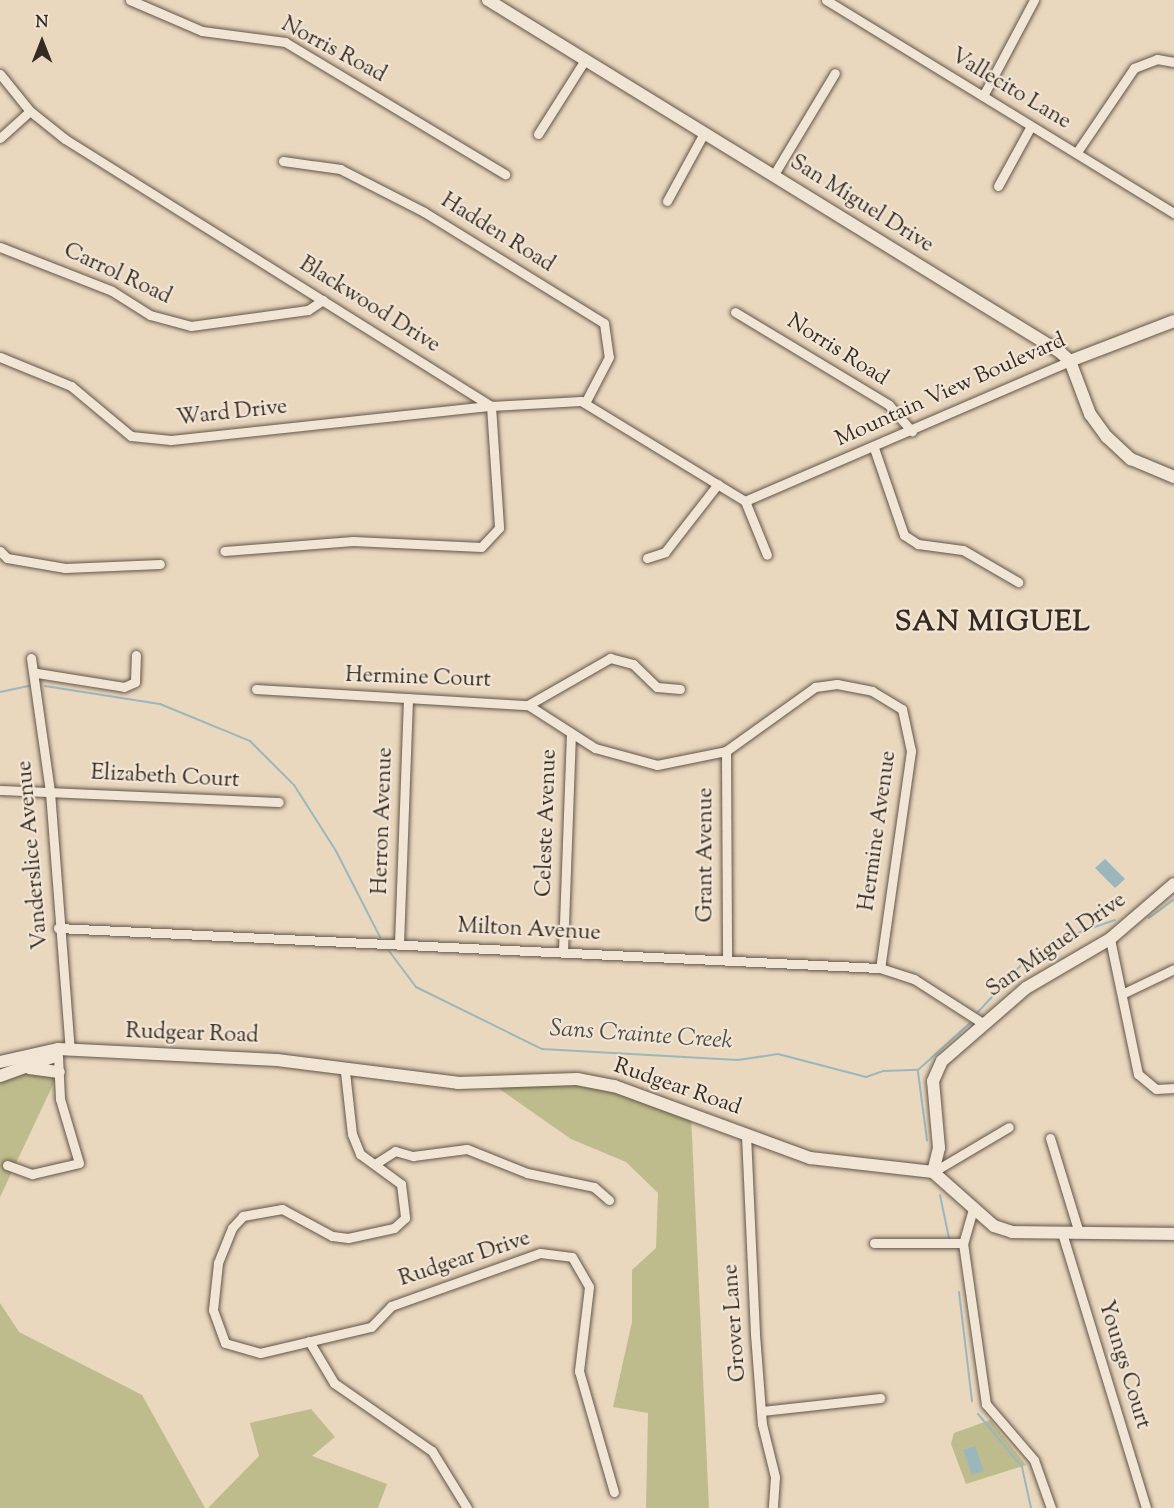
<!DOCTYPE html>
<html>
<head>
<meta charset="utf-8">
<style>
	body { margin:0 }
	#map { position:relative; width:1174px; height:1508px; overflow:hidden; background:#e9d7be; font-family:"Sorts Mill Goudy",serif }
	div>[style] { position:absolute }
	.green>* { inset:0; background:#bebc8c }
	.water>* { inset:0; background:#9cb7bc }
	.stream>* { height:2px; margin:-1px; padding:0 1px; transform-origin:1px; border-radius:1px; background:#9cb7bc }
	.roads { filter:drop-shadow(0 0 2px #625649) drop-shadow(0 0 2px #625649) }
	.minor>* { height:9px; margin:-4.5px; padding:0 4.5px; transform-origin:4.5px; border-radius:4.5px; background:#f1e5d5 }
	.tertiary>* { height:12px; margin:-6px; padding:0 6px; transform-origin:6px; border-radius:6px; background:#f1e5d5 }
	span { translate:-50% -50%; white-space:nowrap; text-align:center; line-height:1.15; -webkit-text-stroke:4.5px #f1e5d5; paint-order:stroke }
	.street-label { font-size:22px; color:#352b22 }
	.water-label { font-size:24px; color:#4f4e48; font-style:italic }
	.district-label { font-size:28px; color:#352b22; font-weight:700; letter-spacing:1.5px }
	.north { position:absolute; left:12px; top:12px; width:60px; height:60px; -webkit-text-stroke:4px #f1e5d5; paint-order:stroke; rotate:0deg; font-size:16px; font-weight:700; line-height:24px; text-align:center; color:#352b22 }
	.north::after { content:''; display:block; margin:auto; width:21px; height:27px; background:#352b22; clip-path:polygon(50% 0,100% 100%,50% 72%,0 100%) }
</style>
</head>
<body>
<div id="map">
	<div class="green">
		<i style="clip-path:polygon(19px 1069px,59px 1072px,0 1197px,0 1076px)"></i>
		<i style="clip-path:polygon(577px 1079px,691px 1114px,709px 1508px,646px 1508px,648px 1413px,613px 1407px,632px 1322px,632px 1270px,656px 1248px,658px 1193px,626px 1162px,571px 1139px,491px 1083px)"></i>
		<i style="clip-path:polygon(0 1303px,19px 1332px,142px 1395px,205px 1508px,0 1508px)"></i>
		<i style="clip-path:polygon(311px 1409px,335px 1437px,312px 1456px,387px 1484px,378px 1508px,208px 1508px,259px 1456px,250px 1423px)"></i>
		<i style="clip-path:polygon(990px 1420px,1026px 1465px,966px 1484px,951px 1444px,954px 1433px)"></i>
	</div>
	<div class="water">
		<i style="clip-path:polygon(1105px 859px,1125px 879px,1115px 888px,1095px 868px)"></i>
		<i style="clip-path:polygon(975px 1446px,984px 1471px,972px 1475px,963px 1450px)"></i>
	</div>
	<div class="stream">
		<i style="left:45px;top:686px;width:116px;rotate:8.9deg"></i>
		<i style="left:160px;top:704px;width:97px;rotate:22.3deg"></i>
		<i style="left:250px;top:741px;width:62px;rotate:45deg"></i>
		<i style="left:294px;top:785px;width:78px;rotate:57.5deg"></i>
		<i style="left:336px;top:851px;width:97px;rotate:62.9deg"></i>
		<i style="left:0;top:692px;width:34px;rotate:-12deg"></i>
		<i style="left:1149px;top:918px;width:31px;rotate:-37deg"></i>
		<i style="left:389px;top:951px;width:45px;rotate:53.1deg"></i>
		<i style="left:416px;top:987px;width:140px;rotate:26.2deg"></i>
		<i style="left:542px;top:1049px;width:196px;rotate:3.2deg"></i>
		<i style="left:738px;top:1060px;width:40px;rotate:-8.5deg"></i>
		<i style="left:778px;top:1054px;width:91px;rotate:14.6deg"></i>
		<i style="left:866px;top:1077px;width:18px;rotate:-19deg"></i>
		<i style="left:883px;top:1071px;width:35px;rotate:-2deg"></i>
		<i style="left:918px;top:1070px;width:70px;rotate:-42.1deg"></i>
		<i style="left:978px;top:1012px;width:68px;rotate:-47.4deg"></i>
		<i style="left:1024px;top:962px;width:16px;rotate:-14deg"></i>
		<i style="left:1040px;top:958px;width:28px;rotate:-44deg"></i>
		<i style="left:1060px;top:939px;width:58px;rotate:-19.1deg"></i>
		<i style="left:918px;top:1072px;width:69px;rotate:82.5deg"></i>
		<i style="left:940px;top:1195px;width:44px;rotate:78.2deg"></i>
		<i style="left:959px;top:1292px;width:110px;rotate:83.2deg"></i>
		<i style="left:978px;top:1414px;width:69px;rotate:50.3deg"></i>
		<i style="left:1022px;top:1467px;width:42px;rotate:77.6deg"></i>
	</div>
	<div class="roads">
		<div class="minor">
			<i style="left:130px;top:0;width:78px;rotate:23.3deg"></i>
			<i style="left:202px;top:31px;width:84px;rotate:7.5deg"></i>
			<i style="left:285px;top:42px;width:257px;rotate:31deg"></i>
			<i style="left:826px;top:0;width:408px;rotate:31.5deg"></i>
			<i style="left:0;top:74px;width:48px;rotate:51deg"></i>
			<i style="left:30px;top:111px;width:45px;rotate:38.7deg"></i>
			<i style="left:65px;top:139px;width:503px;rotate:32.08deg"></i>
			<i style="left:491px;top:406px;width:90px;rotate:-3.2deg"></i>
			<i style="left:581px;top:401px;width:192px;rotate:31.4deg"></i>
			<i style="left:983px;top:96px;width:109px;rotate:-62deg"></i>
			<i style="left:538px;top:134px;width:88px;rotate:-57.6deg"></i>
			<i style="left:0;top:138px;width:40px;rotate:-42deg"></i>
			<i style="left:1077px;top:152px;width:102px;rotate:-55.8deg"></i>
			<i style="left:1134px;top:68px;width:25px;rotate:-21deg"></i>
			<i style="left:1157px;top:59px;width:17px;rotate:10deg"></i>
			<i style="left:283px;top:161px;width:58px;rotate:8deg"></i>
			<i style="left:340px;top:169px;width:94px;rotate:27.1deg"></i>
			<i style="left:424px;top:212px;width:211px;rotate:31.7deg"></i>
			<i style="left:604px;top:323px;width:34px;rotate:82deg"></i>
			<i style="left:609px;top:357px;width:52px;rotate:117.6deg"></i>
			<i style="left:773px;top:176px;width:120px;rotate:-59deg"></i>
			<i style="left:998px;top:186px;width:68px;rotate:-61.2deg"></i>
			<i style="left:667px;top:201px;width:77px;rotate:-61.4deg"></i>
			<i style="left:0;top:247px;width:120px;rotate:21.4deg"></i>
			<i style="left:112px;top:291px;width:45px;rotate:32.3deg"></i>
			<i style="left:150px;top:315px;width:42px;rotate:15deg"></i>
			<i style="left:191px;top:326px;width:118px;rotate:-7.8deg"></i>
			<i style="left:308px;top:310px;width:18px;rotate:-34deg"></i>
			<i style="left:735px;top:312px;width:180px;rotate:31.1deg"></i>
			<i style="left:889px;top:405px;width:35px;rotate:49deg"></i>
			<i style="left:0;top:357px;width:77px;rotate:22.2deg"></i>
			<i style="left:71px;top:386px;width:78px;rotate:39.8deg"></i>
			<i style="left:131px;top:436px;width:40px;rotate:5.7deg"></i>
			<i style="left:171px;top:440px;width:322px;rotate:-6.1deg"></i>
			<i style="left:491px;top:406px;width:122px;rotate:86.2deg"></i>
			<i style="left:499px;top:528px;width:26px;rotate:133deg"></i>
			<i style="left:481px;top:547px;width:128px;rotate:-177.3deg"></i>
			<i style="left:353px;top:541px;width:129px;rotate:175.6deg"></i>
			<i style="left:874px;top:448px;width:92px;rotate:71deg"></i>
			<i style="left:904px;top:535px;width:17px;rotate:33deg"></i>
			<i style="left:918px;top:544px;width:45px;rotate:7.6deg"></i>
			<i style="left:963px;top:550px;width:64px;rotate:30.2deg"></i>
			<i style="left:745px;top:501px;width:354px;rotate:-23.3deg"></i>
			<i style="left:745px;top:501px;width:58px;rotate:67.8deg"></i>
			<i style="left:0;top:551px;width:10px;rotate:45deg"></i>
			<i style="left:7px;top:558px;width:59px;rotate:9.8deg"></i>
			<i style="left:65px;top:568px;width:95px;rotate:-2.4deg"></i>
			<i style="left:647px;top:558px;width:19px;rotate:-18deg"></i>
			<i style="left:665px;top:552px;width:86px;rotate:-52.1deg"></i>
			<i style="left:31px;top:658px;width:135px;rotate:81.9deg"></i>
			<i style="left:50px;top:792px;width:259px;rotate:85.6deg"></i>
			<i style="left:37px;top:673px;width:88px;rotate:9.1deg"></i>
			<i style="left:124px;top:687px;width:12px;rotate:-24deg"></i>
			<i style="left:135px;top:682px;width:27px;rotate:-88deg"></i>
			<i style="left:256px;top:689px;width:272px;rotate:3.4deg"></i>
			<i style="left:528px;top:705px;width:80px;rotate:32.7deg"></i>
			<i style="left:595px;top:748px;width:64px;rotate:15.3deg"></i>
			<i style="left:657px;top:765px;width:70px;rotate:-11.5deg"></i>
			<i style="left:726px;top:751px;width:110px;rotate:-35.7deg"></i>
			<i style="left:815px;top:687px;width:22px;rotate:-8deg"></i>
			<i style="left:837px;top:684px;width:36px;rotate:11deg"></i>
			<i style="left:872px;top:691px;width:35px;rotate:31deg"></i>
			<i style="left:902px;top:709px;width:43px;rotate:77.9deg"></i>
			<i style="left:911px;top:751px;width:219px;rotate:98.1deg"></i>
			<i style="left:528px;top:705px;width:95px;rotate:-29.8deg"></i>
			<i style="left:610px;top:658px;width:24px;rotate:15deg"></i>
			<i style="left:633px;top:664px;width:33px;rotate:44deg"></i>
			<i style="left:657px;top:687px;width:23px;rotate:5deg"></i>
			<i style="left:726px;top:751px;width:209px;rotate:89.7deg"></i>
			<i style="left:0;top:790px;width:279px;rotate:2.5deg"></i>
			<i style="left:58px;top:928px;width:823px;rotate:2.79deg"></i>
			<i style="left:880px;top:968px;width:36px;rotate:18deg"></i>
			<i style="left:914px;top:979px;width:83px;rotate:32.7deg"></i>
			<i style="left:1110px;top:939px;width:138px;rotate:78.3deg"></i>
			<i style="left:1138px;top:1074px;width:23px;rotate:40deg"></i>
			<i style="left:1156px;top:1089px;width:18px;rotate:-3deg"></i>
			<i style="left:399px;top:944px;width:246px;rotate:-87.9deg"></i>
			<i style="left:563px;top:951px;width:218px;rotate:-87.9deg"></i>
			<i style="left:1124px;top:993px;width:55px;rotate:-25.6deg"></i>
			<i style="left:345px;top:1072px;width:62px;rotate:83.6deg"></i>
			<i style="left:352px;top:1134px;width:22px;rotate:68deg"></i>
			<i style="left:360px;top:1154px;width:51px;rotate:36.2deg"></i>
			<i style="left:401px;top:1184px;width:34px;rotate:83deg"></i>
			<i style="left:405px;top:1218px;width:15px;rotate:138deg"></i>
			<i style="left:394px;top:1228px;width:47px;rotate:167.7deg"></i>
			<i style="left:348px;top:1238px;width:16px;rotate:-173deg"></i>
			<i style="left:332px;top:1236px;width:57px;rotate:-151.6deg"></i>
			<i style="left:282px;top:1209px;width:40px;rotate:170deg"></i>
			<i style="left:243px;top:1216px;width:16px;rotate:133deg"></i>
			<i style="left:232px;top:1228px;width:38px;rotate:112deg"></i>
			<i style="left:218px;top:1263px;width:47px;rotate:96.1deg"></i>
			<i style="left:213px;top:1310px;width:35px;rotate:70deg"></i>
			<i style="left:225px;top:1343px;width:36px;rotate:16deg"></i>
			<i style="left:260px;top:1353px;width:114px;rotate:-13.2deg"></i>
			<i style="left:371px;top:1327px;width:29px;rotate:-46deg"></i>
			<i style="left:391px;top:1306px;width:158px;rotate:-19.6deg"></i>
			<i style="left:540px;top:1253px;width:32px;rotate:7deg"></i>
			<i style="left:572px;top:1257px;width:34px;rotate:60deg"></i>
			<i style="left:589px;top:1287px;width:85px;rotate:96.8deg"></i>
			<i style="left:579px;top:1371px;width:126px;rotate:73.9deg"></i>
			<i style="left:746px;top:1135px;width:199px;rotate:87.4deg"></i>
			<i style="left:755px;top:1334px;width:90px;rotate:85.6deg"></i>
			<i style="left:762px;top:1424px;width:55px;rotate:76.2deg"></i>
			<i style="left:775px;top:1477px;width:31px;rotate:94deg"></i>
			<i style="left:1050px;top:1138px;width:99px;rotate:73deg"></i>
			<i style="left:375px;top:1164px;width:24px;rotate:-33deg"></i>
			<i style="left:395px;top:1151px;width:19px;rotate:16deg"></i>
			<i style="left:413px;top:1156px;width:54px;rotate:-7.4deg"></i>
			<i style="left:467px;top:1149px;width:65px;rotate:21.8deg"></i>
			<i style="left:527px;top:1173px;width:68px;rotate:11.8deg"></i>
			<i style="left:594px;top:1187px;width:20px;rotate:41deg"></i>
			<i style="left:7px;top:1165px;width:27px;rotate:20deg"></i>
			<i style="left:32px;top:1174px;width:48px;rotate:-13.2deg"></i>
			<i style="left:79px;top:1163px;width:67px;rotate:-106.5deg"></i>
			<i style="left:60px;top:1099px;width:43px;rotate:-92.7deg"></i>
			<i style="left:933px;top:1172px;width:88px;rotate:-30.6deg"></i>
			<i style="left:973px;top:1209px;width:35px;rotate:106deg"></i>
			<i style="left:963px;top:1243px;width:163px;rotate:81.9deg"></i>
			<i style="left:986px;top:1404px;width:74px;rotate:49.4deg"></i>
			<i style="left:1034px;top:1460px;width:51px;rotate:70.5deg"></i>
			<i style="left:1062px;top:1233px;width:288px;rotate:73deg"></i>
			<i style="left:874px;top:1243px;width:89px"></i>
			<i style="left:309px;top:1341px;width:49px;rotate:59.2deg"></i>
			<i style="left:334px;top:1383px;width:119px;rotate:34.8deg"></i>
			<i style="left:432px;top:1451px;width:67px;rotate:58.4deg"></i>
			<i style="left:762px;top:1411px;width:119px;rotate:-6.3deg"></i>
		</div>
		<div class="tertiary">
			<i style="left:488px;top:0;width:672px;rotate:31.61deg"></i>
			<i style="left:1060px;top:352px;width:13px;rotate:42deg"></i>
			<i style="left:1070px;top:361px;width:57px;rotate:69.3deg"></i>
			<i style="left:1090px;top:414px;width:29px;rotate:54deg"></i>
			<i style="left:1107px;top:437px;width:33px;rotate:43deg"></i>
			<i style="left:1131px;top:459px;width:47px;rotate:22.7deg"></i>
			<i style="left:1070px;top:361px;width:111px;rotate:-21deg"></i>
			<i style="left:0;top:1062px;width:59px;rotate:-12.6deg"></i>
			<i style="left:58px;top:1049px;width:219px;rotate:2.9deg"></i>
			<i style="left:277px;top:1060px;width:182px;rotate:7.2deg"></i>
			<i style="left:458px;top:1083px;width:119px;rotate:-1.9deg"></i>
			<i style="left:577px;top:1079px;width:38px;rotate:11deg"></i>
			<i style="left:614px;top:1086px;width:209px;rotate:20.2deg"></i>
			<i style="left:810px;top:1158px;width:124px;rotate:6.5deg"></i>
			<i style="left:933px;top:1172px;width:81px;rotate:41.5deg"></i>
			<i style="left:994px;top:1226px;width:19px;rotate:18deg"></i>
			<i style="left:1012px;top:1232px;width:162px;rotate:0.7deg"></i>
			<i style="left:29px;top:1068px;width:30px;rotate:8deg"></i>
			<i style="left:0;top:1076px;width:59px;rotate:-20deg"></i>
			<i style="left:933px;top:1172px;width:25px;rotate:-76deg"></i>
			<i style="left:939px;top:1148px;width:67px;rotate:-95.1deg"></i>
			<i style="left:933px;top:1081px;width:22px;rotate:-66deg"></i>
			<i style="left:942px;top:1061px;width:111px;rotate:-41deg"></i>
			<i style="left:1026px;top:988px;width:97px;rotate:-30.3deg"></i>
			<i style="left:1110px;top:939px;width:84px;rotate:-40.7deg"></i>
		</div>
	</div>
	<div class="street-label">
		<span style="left:333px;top:51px;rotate:28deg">Norris Road</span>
		<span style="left:1010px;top:90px;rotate:31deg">Vallecito Lane</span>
		<span style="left:861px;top:205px;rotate:32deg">San Miguel Drive</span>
		<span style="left:497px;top:234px;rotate:32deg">Hadden Road</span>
		<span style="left:117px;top:275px;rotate:25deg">Carrol Road</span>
		<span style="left:369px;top:306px;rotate:32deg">Blackwood Drive</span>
		<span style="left:837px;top:351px;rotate:32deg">Norris Road</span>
		<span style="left:951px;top:391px;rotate:-24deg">Mountain View Boulevard</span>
		<span style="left:232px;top:414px;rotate:-6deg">Ward Drive</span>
		<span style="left:418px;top:679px;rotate:2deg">Hermine Court</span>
		<span style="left:165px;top:778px;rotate:3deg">Elizabeth Court</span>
		<span style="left:384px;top:821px;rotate:-88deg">Herron Avenue</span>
		<span style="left:548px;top:823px;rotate:-88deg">Celeste Avenue</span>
		<span style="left:879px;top:831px;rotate:-82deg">Hermine Avenue</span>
		<span style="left:34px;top:855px;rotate:-95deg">Vanderslice Avenue</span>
		<span style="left:707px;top:855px;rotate:-90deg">Grant Avenue</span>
		<span style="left:529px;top:931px;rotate:3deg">Milton Avenue</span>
		<span style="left:1057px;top:946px;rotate:-35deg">San Miguel Drive</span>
		<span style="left:192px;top:1035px;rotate:2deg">Rudgear Road</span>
		<span style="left:677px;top:1088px;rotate:19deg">Rudgear Road</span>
		<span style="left:465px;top:1260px;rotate:-18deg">Rudgear Drive</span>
		<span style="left:736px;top:1323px;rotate:-94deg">Grover Lane</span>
		<span style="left:1123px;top:1365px;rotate:73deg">Youngs Court</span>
	</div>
	<div class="water-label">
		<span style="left:641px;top:1036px;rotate:4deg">Sans Crainte Creek</span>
	</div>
	<div class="district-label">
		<span style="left:993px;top:623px">SAN MIGUEL</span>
	</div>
	<div class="north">N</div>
</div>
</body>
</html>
